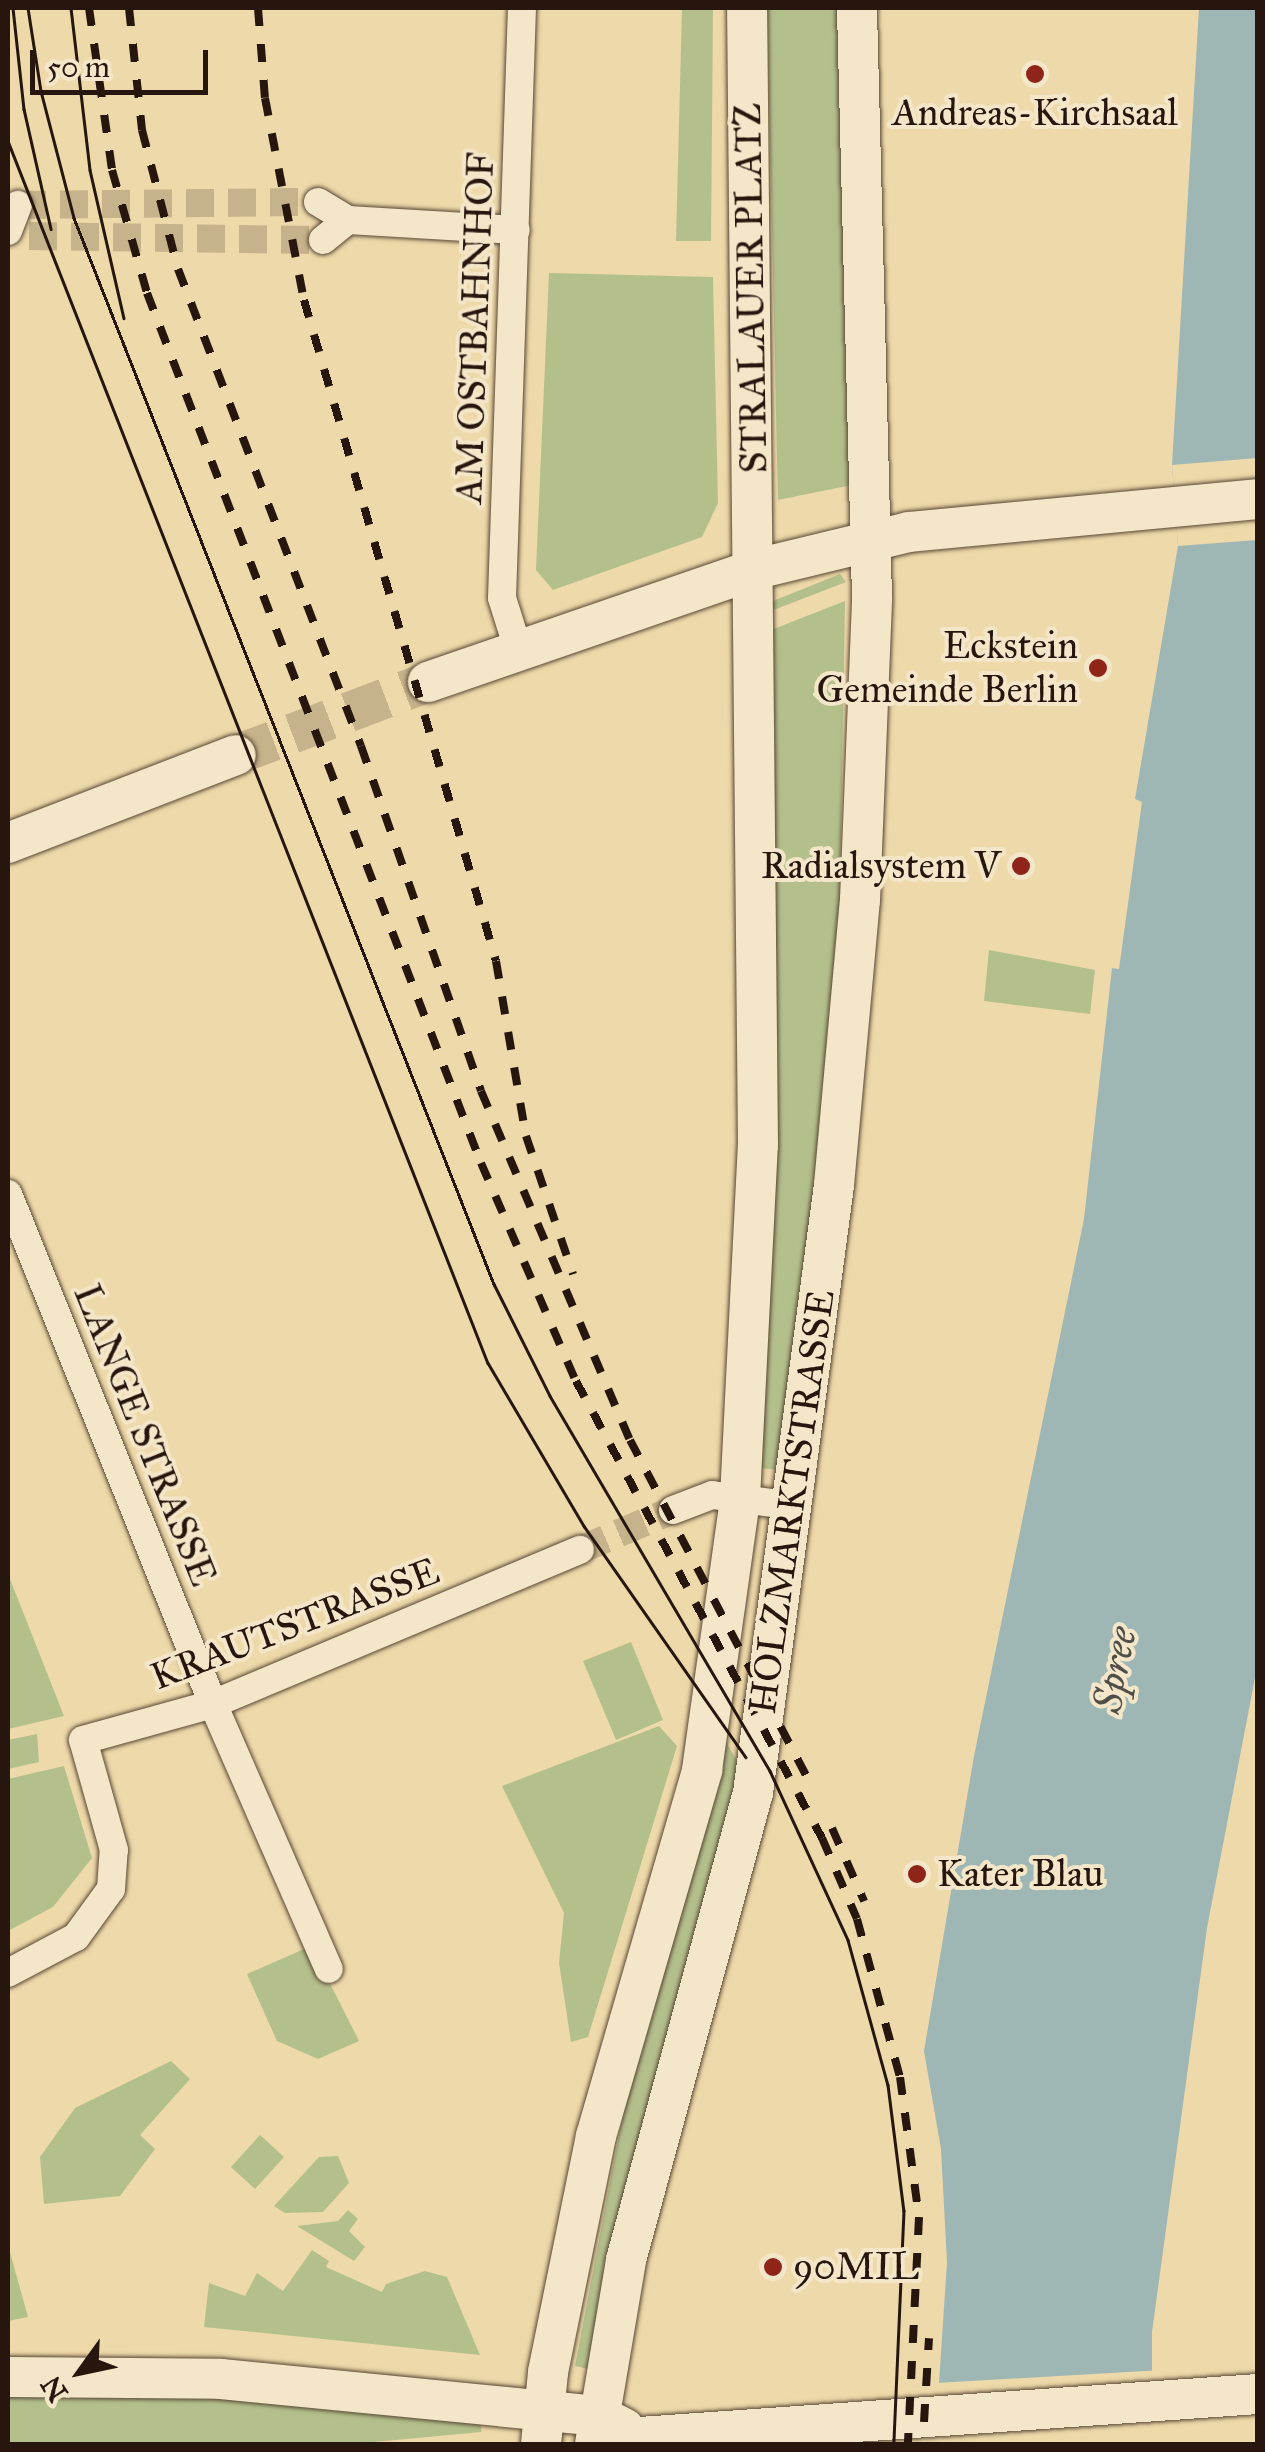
<!DOCTYPE html>
<html>
<head>
<meta charset="utf-8">
<style>
	body { margin:0 }
	#map { position:relative; width:1265px; height:2452px; overflow:hidden; background:#eed9aa; font-family:"IM FELL Great Primer",serif }
	div>[style] { position:absolute }
	.green>* { inset:0; background:#b4c08c }
	.water>* { inset:0; background:#9eb7b4 }
	.pier>* { inset:0; background:#eed9aa }
	.street-tunnel>* { height:28px; margin-top:-14px; transform-origin:0; background:repeating-linear-gradient(90deg,#c6b28b 0 28px,transparent 0 42px) }
	.secondary-tunnel>* { height:40px; margin-top:-20px; transform-origin:0; background:repeating-linear-gradient(90deg,#c6b28b 0 40px,transparent 0 60px) }
	.roads { filter:drop-shadow(0 0 2px #584735) drop-shadow(0 0 2px #584735) }
	.street>* { height:28px; margin:-14px; padding:0 14px; transform-origin:14px; border-radius:14px; background:#f4e6c8 }
	.secondary>* { height:40px; margin:-20px; padding:0 20px; transform-origin:20px; border-radius:20px; background:#f4e6c8 }
	.tram>* { height:2.5px; margin:-1.25px; padding:0 1.25px; transform-origin:1.25px; border-radius:1.25px; background:#26160e }
	.rail>* { height:8px; margin-top:-4px; transform-origin:0; background:repeating-linear-gradient(90deg,#26160e 0 18px,transparent 0 36px) }
	.dots>* { width:28px; height:28px; translate:-50% -50%; box-sizing:border-box; border:5px solid #f4e6c8; border-radius:50% }
	span { translate:-50% -50%; white-space:nowrap; text-align:center; line-height:1.15; -webkit-text-stroke:8px #f4e6c8; paint-order:stroke }
	.poi-label { font-size:38px; color:#26160e }
	.right { translate:-100% -50%; text-align:right }
	.left { translate:0 -50%; text-align:left }
	.street-label { font-size:38px; color:#26160e }
	.water-label { font-size:40px; color:#504e48; font-style:italic }
	.frame { position:absolute; inset:0; border:10px solid #26160e; pointer-events:none }
	.north { position:absolute; left:30px; top:2322px; width:100px; height:100px; -webkit-text-stroke:8px #f4e6c8; paint-order:stroke; rotate:237deg; font-size:28px; font-weight:700; line-height:40px; text-align:center; color:#26160e }
	.north::after { content:''; display:block; margin:auto; width:35px; height:45px; background:#26160e; clip-path:polygon(50% 0,100% 100%,50% 72%,0 100%) }
	.scale { position:absolute; left:30px; top:50px; width:178px; height:45px; box-sizing:border-box; border:5px solid #26160e; border-top:0; padding-left:12px; font-size:30px; line-height:35px; white-space:nowrap; color:#26160e; -webkit-text-stroke:8px #f4e6c8; paint-order:stroke }
</style>
</head>
<body>
<div id="map">
	<div class="green">
		<i style="clip-path:polygon(682px 8px,713px 8px,711px 241px,676px 241px)"></i>
		<i style="clip-path:polygon(767px 8px,840px 8px,857px 484px,778px 500px)"></i>
		<i style="clip-path:polygon(549px 273px,713px 277px,718px 503px,702px 537px,553px 590px,536px 570px)"></i>
		<i style="clip-path:polygon(840px 574px,846px 582px,771px 611px,773px 601px)"></i>
		<i style="clip-path:polygon(845px 601px,837px 1055px,785px 1471px,759px 1468px,771px 630px)"></i>
		<i style="clip-path:polygon(989px 950px,1095px 970px,1090px 1014px,984px 1001px)"></i>
		<i style="clip-path:polygon(8px 1574px,64px 1716px,8px 1729px)"></i>
		<i style="clip-path:polygon(631px 1642px,663px 1720px,616px 1740px,583px 1661px)"></i>
		<i style="clip-path:polygon(659px 1726px,677px 1746px,588px 2037px,571px 2042px,559px 1963px,564px 1913px,502px 1786px)"></i>
		<i style="clip-path:polygon(37px 1734px,39px 1762px,8px 1769px,8px 1740px)"></i>
		<i style="clip-path:polygon(726px 1742px,745px 1774px,592px 2370px,575px 2366px,628px 2088px)"></i>
		<i style="clip-path:polygon(64px 1766px,92px 1858px,53px 1907px,8px 1931px,8px 1779px)"></i>
		<i style="clip-path:polygon(311px 1946px,359px 2041px,318px 2059px,277px 2041px,247px 1974px)"></i>
		<i style="clip-path:polygon(171px 2061px,190px 2079px,140px 2135px,155px 2149px,120px 2196px,44px 2204px,40px 2157px,75px 2108px)"></i>
		<i style="clip-path:polygon(260px 2135px,284px 2157px,255px 2189px,231px 2167px)"></i>
		<i style="clip-path:polygon(338px 2156px,349px 2183px,323px 2212px,285px 2213px,274px 2206px,319px 2157px)"></i>
		<i style="clip-path:polygon(348px 2210px,358px 2219px,349px 2231px,365px 2247px,354px 2261px,297px 2226px,338px 2221px)"></i>
		<i style="clip-path:polygon(8px 2245px,28px 2317px,8px 2321px)"></i>
		<i style="clip-path:polygon(312px 2250px,329px 2261px,326px 2267px,382px 2292px,386px 2284px,425px 2271px,447px 2277px,480px 2355px,204px 2327px,209px 2283px,245px 2296px,257px 2273px,283px 2291px)"></i>
		<i style="clip-path:polygon(8px 2388px,246px 2394px,482px 2418px,481px 2432px,353px 2444px,8px 2444px)"></i>
	</div>
	<div class="water">
		<i style="clip-path:polygon(1199px 8px,1257px 8px,1258px 1662px,1207px 1928px,1152px 2332px,1152px 2444px,935px 2444px,947px 2262px,941px 2149px,924px 2051px,974px 1756px,1084px 1219px,1112px 968px,1119px 969px,1142px 802px,1135px 799px,1178px 546px,1172px 465px)"></i>
	</div>
	<div class="pier">
		<i style="clip-path:polygon(1257px 458px,1257px 540px,1178px 546px,1172px 465px)"></i>
		<i style="clip-path:polygon(1162px 2370px,1157px 2444px,930px 2444px,936px 2383px)"></i>
	</div>
	<div class="street-tunnel">
		<i style="left:18px;top:205px;width:300px;rotate:-0.6deg"></i>
		<i style="left:29px;top:236px;width:294px;rotate:0.8deg"></i>
		<i style="left:580px;top:1550px;width:101px;rotate:-23.3deg"></i>
	</div>
	<div class="secondary-tunnel">
		<i style="left:236px;top:755px;width:205px;rotate:-20.8deg"></i>
	</div>
	<div class="roads">
		<div class="street">
			<i style="left:318px;top:202px;width:35px;rotate:31deg"></i>
			<i style="left:348px;top:220px;width:168px;rotate:3.4deg"></i>
			<i style="left:8px;top:231px;width:28px;rotate:-69deg"></i>
			<i style="left:323px;top:240px;width:32px;rotate:-39deg"></i>
			<i style="left:518px;top:649px;width:53px;rotate:-107.4deg"></i>
			<i style="left:502px;top:598px;width:590px;rotate:-88.06deg"></i>
			<i style="left:8px;top:1194px;width:550px;rotate:68.1deg"></i>
			<i style="left:213px;top:1704px;width:289px;rotate:66.4deg"></i>
			<i style="left:673px;top:1510px;width:42px;rotate:-21deg"></i>
			<i style="left:712px;top:1495px;width:82px;rotate:7.7deg"></i>
			<i style="left:8px;top:1973px;width:77px;rotate:-27.9deg"></i>
			<i style="left:76px;top:1937px;width:59px;rotate:-53.9deg"></i>
			<i style="left:111px;top:1889px;width:39px;rotate:-86deg"></i>
			<i style="left:114px;top:1850px;width:114px;rotate:-105.7deg"></i>
			<i style="left:83px;top:1740px;width:135px;rotate:-15.5deg"></i>
			<i style="left:213px;top:1704px;width:398px;rotate:-22.8deg"></i>
		</div>
		<div class="secondary">
			<i style="left:428px;top:682px;width:347px;rotate:-19deg"></i>
			<i style="left:756px;top:569px;width:157px;rotate:-13.6deg"></i>
			<i style="left:909px;top:532px;width:351px;rotate:-5.4deg"></i>
			<i style="left:8px;top:843px;width:244px;rotate:-21.1deg"></i>
			<i style="left:8px;top:2377px;width:213px;rotate:0.5deg"></i>
			<i style="left:221px;top:2379px;width:381px;rotate:5.6deg"></i>
			<i style="left:600px;top:2416px;width:27px;rotate:27deg"></i>
			<i style="left:541px;top:2444px;width:72px;rotate:-84.4deg"></i>
			<i style="left:548px;top:2372px;width:241px;rotate:-78.5deg"></i>
			<i style="left:596px;top:2136px;width:381px;rotate:-73.8deg"></i>
			<i style="left:702px;top:1770px;width:275px;rotate:-82deg"></i>
			<i style="left:740px;top:1498px;width:353px;rotate:-87.1deg"></i>
			<i style="left:758px;top:1145px;width:1137px;rotate:-90.55deg"></i>
			<i style="left:595px;top:2444px;width:187px;rotate:-80.4deg"></i>
			<i style="left:626px;top:2260px;width:484px;rotate:-74.8deg"></i>
			<i style="left:753px;top:1793px;width:613px;rotate:-82.41deg"></i>
			<i style="left:834px;top:1185px;width:286px;rotate:-84.8deg"></i>
			<i style="left:860px;top:900px;width:302px;rotate:-87.7deg"></i>
			<i style="left:872px;top:598px;width:590px;rotate:-91.46deg"></i>
			<i style="left:616px;top:2444px;width:25px;rotate:-16deg"></i>
			<i style="left:640px;top:2437px;width:619px;rotate:-3.98deg"></i>
		</div>
	</div>
	<div class="tram">
		<i style="left:13px;top:8px;width:102px;rotate:83.8deg"></i>
		<i style="left:24px;top:109px;width:123px;rotate:77.3deg"></i>
		<i style="left:28px;top:8px;width:84px;rotate:81.1deg"></i>
		<i style="left:41px;top:91px;width:131px;rotate:75.4deg"></i>
		<i style="left:74px;top:218px;width:1146px;rotate:68.5deg"></i>
		<i style="left:494px;top:1284px;width:125px;rotate:63.4deg"></i>
		<i style="left:550px;top:1396px;width:435px;rotate:59.6deg"></i>
		<i style="left:770px;top:1771px;width:186px;rotate:65.2deg"></i>
		<i style="left:848px;top:1940px;width:150px;rotate:74.6deg"></i>
		<i style="left:888px;top:2085px;width:127px;rotate:82.8deg"></i>
		<i style="left:904px;top:2211px;width:233px;rotate:92.5deg"></i>
		<i style="left:71px;top:8px;width:163px;rotate:83.3deg"></i>
		<i style="left:90px;top:170px;width:152px;rotate:77.1deg"></i>
		<i style="left:8px;top:141px;width:1313px;rotate:68.56deg"></i>
		<i style="left:488px;top:1363px;width:189px;rotate:59.5deg"></i>
		<i style="left:584px;top:1526px;width:282px;rotate:55deg"></i>
	</div>
	<div class="rail">
		<i style="left:89px;top:8px;width:164px;rotate:81.9deg"></i>
		<i style="left:112px;top:170px;width:128px;rotate:74.1deg"></i>
		<i style="left:147px;top:293px;width:932px;rotate:69deg"></i>
		<i style="left:481px;top:1163px;width:238px;rotate:66.5deg"></i>
		<i style="left:576px;top:1381px;width:519px;rotate:61.71deg"></i>
		<i style="left:822px;top:1838px;width:88px;rotate:66.6deg"></i>
		<i style="left:857px;top:1919px;width:164px;rotate:74.8deg"></i>
		<i style="left:900px;top:2077px;width:141px;rotate:82.3deg"></i>
		<i style="left:919px;top:2217px;width:227px;rotate:92.8deg"></i>
		<i style="left:129px;top:8px;width:123px;rotate:83.9deg"></i>
		<i style="left:142px;top:130px;width:144px;rotate:75.5deg"></i>
		<i style="left:178px;top:269px;width:511px;rotate:69.01deg"></i>
		<i style="left:361px;top:746px;width:365px;rotate:70.8deg"></i>
		<i style="left:481px;top:1091px;width:379px;rotate:66.9deg"></i>
		<i style="left:630px;top:1440px;width:387px;rotate:62.3deg"></i>
		<i style="left:258px;top:8px;width:90px;rotate:85.6deg"></i>
		<i style="left:265px;top:98px;width:206px;rotate:79.1deg"></i>
		<i style="left:304px;top:300px;width:688px;rotate:73.8deg"></i>
		<i style="left:496px;top:961px;width:178px;rotate:80.3deg"></i>
		<i style="left:526px;top:1136px;width:146px;rotate:71.2deg"></i>
		<i style="left:832px;top:1828px;width:80px;rotate:66.3deg"></i>
		<i style="left:924px;top:2422px;width:84px;rotate:-86.6deg"></i>
	</div>
	<div class="dots">
		<i style="left:1035px;top:74px;background:#8f2418"></i>
		<i style="left:1098px;top:668px;background:#8f2418"></i>
		<i style="left:1021px;top:866px;background:#8f2418"></i>
		<i style="left:917px;top:1874px;background:#8f2418"></i>
		<i style="left:773px;top:2267px;background:#8f2418"></i>
	</div>
	<div class="poi-label">
		<span style="left:1035px;top:113px">Andreas-Kirchsaal</span>
		<span class="right" style="left:1078px;top:668px">Eckstein<br>Gemeinde Berlin</span>
		<span class="right" style="left:1001px;top:866px">Radialsystem V</span>
		<span class="left" style="left:937px;top:1874px">Kater Blau</span>
		<span class="left" style="left:793px;top:2267px">90MIL</span>
	</div>
	<div class="street-label">
		<span style="left:751px;top:288px;rotate:-91deg">STRALAUER PLATZ</span>
		<span style="left:475px;top:328px;rotate:-88deg">AM OSTBAHNHOF</span>
		<span style="left:145px;top:1435px;rotate:68deg">LANGE STRASSE</span>
		<span style="left:792px;top:1502px;rotate:-82deg">HOLZMARKTSTRASSE</span>
		<span style="left:295px;top:1624px;rotate:-21deg">KRAUTSTRASSE</span>
	</div>
	<div class="water-label">
		<span style="left:1115px;top:1670px;rotate:-79deg">Spree</span>
	</div>
	<div class="frame"></div>
	<div class="north">N</div>
	<div class="scale">50 m</div>
</div>
</body>
</html>
